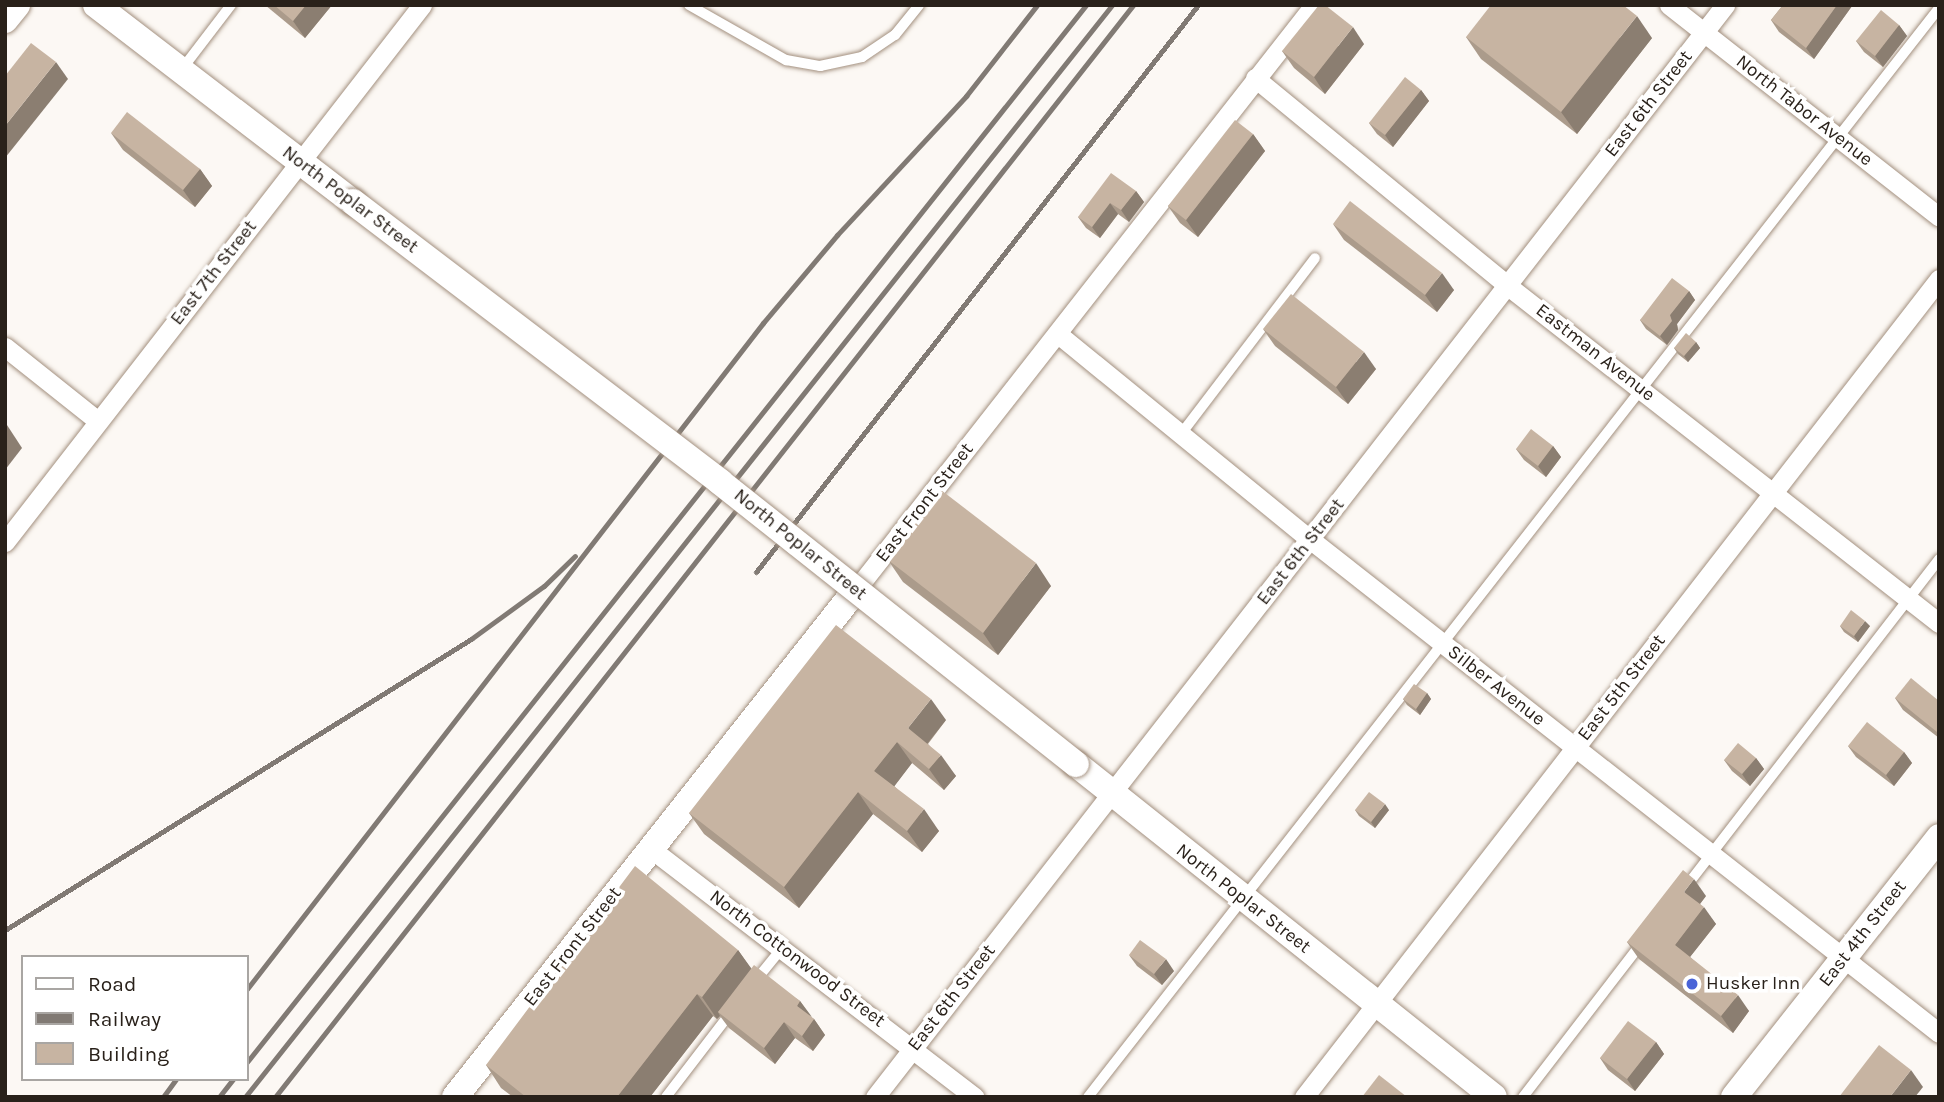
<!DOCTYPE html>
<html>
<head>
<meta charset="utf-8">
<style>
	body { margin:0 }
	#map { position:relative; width:1944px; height:1102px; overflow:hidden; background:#fcf8f4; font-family:Karla,sans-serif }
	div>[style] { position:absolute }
	.roads { filter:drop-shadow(0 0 2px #a3907f) drop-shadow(0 0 2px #a3907f) }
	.lane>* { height:10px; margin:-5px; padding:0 5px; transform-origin:5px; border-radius:5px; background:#fff }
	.street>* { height:19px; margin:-9.5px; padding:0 9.5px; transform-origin:9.5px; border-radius:9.5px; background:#fff }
	.secondary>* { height:26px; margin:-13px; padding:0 13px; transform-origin:13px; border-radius:13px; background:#fff }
	.rail>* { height:5px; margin:-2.5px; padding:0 2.5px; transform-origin:2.5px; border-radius:2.5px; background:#817a74 }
	.bridges { filter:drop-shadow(0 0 2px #a3907f) drop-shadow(0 0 2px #a3907f) }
	.secondary-bridge>* { height:26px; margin:-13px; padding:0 13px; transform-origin:13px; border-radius:13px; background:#fff }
	.wall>* { inset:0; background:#ab9b8b }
	.shaded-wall>* { inset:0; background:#8b7e71 }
	.building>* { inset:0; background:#c7b4a2 }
	.dots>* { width:19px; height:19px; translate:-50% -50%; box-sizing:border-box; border:4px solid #fff; border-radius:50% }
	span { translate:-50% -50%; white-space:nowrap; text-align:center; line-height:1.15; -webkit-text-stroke:7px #fff; paint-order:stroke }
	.street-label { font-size:19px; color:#29211a }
	.poi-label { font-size:19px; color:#29211a }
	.left { translate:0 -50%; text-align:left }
	.frame { position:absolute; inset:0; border:7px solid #29211a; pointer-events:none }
	.legend { position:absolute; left:21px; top:955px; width:228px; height:126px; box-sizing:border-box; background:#fff; border:2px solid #a9a6a3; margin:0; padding:9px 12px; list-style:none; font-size:21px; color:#29211a }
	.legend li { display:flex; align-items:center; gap:14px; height:35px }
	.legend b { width:35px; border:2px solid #a9a6a3 }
</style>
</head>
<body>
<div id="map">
	<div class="roads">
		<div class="lane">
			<i style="left:689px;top:5px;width:112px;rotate:29.6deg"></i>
			<i style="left:786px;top:60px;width:35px;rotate:10deg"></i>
			<i style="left:820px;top:66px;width:43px;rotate:-12.1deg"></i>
			<i style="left:862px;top:57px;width:40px;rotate:-34deg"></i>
			<i style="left:895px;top:35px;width:38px;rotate:-51deg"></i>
			<i style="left:182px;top:69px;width:81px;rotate:-52.6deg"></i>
			<i style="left:1181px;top:434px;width:221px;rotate:-52.7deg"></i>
			<i style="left:1685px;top:888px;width:416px;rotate:-52.3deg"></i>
			<i style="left:756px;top:980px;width:41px;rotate:-50.9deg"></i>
			<i style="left:666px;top:1097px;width:108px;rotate:-52.5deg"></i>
			<i style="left:1088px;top:1097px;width:1382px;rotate:-51.99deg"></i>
			<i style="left:1523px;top:1097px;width:193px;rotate:-52.4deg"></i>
		</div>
		<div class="street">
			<i style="left:1669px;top:5px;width:343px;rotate:38.1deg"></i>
			<i style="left:1255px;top:78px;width:328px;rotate:39.4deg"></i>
			<i style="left:1508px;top:286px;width:547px;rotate:38.02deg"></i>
			<i style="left:1058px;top:334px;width:326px;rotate:39.2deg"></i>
			<i style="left:1311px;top:540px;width:798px;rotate:38.13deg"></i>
			<i style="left:5px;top:347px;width:119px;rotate:38.5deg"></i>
			<i style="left:5px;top:542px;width:680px;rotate:-52.17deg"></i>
			<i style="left:858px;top:587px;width:739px;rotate:-51.92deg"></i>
			<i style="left:650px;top:848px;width:409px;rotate:37.5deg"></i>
			<i style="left:875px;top:1097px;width:1384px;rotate:-52.1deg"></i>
			<i style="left:1304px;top:1097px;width:1036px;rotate:-52.18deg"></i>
		</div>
		<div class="secondary">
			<i style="left:96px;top:5px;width:324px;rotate:37.5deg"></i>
			<i style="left:5px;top:20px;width:19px;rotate:-51deg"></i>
			<i style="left:1076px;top:764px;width:534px;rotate:38.54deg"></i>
			<i style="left:455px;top:1097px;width:650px;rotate:-51.68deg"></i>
			<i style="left:1734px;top:1097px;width:331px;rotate:-51.7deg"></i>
		</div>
	</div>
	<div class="rail">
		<i style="left:756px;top:572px;width:719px;rotate:-52.06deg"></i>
		<i style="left:5px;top:930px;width:549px;rotate:-31.98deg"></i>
		<i style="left:471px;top:639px;width:90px;rotate:-36deg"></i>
		<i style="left:544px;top:586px;width:43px;rotate:-44.1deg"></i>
		<i style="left:247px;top:989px;width:843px;rotate:-52.23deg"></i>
		<i style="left:763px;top:323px;width:115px;rotate:-49.9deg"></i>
		<i style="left:837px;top:235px;width:190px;rotate:-47.1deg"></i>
		<i style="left:966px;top:96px;width:115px;rotate:-52deg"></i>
		<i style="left:247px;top:1062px;width:1350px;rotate:-51.56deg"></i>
		<i style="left:163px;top:1097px;width:22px;rotate:-54deg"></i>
		<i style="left:219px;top:1097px;width:23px;rotate:-52deg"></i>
		<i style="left:245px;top:1097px;width:1394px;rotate:-51.55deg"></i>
		<i style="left:275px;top:1097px;width:1389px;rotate:-51.84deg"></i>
	</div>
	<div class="bridges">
		<div class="secondary-bridge">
			<i style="left:353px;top:202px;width:462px;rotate:37.3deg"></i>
			<i style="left:720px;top:482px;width:454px;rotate:38.4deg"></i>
		</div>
	</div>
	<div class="wall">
		<i style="clip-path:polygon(265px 5px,332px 5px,305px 38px)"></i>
		<i style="clip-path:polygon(1783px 5px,1851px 5px,1852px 6px,1814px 59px,1779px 32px,1771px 20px)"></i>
		<i style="clip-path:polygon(1899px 25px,1907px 36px,1883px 67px,1864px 52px,1856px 41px)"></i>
		<i style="clip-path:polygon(1466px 37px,1652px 38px,1577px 134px,1481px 59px)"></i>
		<i style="clip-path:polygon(1364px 44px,1325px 94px,1294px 68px,1282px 51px)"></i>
		<i style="clip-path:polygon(1421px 90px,1429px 101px,1393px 147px,1377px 134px,1369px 123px)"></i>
		<i style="clip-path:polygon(111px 133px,200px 169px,212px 186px,195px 207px,123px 150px)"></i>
		<i style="clip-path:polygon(1253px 134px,1265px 151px,1198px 237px,1180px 223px,1168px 206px)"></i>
		<i style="clip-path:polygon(1136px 191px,1144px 202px,1129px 222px,1118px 214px,1100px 238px,1086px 228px,1078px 217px)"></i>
		<i style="clip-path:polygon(1333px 224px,1454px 290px,1437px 312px,1344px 240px)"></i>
		<i style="clip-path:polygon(1689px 291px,1695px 300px,1677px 324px,1678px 330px,1667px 345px,1646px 329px,1640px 320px)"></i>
		<i style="clip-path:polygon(1263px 329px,1376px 369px,1348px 404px,1275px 346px)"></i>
		<i style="clip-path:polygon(1696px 342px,1700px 348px,1688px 362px,1678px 354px,1674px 348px)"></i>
		<i style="clip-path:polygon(1553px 446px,1561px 457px,1546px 477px,1524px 460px,1516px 449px)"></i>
		<i style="clip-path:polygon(888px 560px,1051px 586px,998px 655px,903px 582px)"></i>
		<i style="clip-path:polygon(1840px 626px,1870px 626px,1858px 642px,1844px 632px)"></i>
		<i style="clip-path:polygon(1427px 693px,1431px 699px,1420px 715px,1407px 705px,1403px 699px)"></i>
		<i style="clip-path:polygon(1895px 698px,1939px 701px,1939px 738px,1903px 710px)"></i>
		<i style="clip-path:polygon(946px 720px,928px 744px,956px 776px,944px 790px,912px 763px,894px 786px,939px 831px,922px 852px,873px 814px,799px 908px,704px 834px,689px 813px)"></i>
		<i style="clip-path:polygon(1848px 746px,1904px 752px,1912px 763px,1894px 786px,1856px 757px)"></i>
		<i style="clip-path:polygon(1756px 758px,1764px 769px,1750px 786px,1732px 771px,1724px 760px)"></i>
		<i style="clip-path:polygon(1355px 810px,1389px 810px,1375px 828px,1359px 816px)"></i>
		<i style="clip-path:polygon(1706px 896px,1700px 904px,1716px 924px,1690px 957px,1749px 1011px,1733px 1033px,1639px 959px,1627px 942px)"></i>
		<i style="clip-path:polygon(738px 950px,751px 969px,800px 1001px,811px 1017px,814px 1019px,825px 1035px,813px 1051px,795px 1038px,775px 1064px,729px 1028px,720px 1016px,717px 1019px,713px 1016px,650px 1097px,513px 1097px,501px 1088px,486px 1065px)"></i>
		<i style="clip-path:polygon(1129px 955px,1174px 971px,1162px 985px,1137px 966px)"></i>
		<i style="clip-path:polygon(1656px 1042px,1664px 1054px,1635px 1091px,1608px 1070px,1600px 1058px)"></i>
	</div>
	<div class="shaded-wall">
		<i style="clip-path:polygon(306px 5px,332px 5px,305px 38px,293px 21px)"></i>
		<i style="clip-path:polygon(1837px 5px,1851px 5px,1852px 6px,1814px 59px,1806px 48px)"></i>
		<i style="clip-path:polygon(1637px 16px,1652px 38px,1577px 134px,1561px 112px)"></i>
		<i style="clip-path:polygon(1899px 25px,1907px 36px,1883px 67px,1875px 56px)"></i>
		<i style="clip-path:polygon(1353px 27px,1364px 44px,1325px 94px,1314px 77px)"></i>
		<i style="clip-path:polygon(56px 62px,68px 79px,5px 158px,5px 126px)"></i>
		<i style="clip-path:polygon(1421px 90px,1429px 101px,1393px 147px,1385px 135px)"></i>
		<i style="clip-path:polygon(1253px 134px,1265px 151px,1198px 237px,1186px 220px)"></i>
		<i style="clip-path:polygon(200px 169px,212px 186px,195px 207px,183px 190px)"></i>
		<i style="clip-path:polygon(1136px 191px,1144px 202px,1129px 222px,1121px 210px)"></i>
		<i style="clip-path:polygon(1110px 203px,1118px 214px,1100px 238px,1092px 227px)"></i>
		<i style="clip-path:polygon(1442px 273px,1454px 290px,1437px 312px,1425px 295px)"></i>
		<i style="clip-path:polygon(1689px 291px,1695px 300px,1677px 324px,1678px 330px,1667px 345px,1660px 336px,1670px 315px)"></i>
		<i style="clip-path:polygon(1696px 342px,1700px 348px,1688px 362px,1684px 356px)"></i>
		<i style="clip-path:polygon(1364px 352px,1376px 369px,1348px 404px,1336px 387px)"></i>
		<i style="clip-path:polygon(7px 425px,22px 448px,5px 470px,5px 428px)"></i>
		<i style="clip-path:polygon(1553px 446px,1561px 457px,1546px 477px,1538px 466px)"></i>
		<i style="clip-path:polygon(1036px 563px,1051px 586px,998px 655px,983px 633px)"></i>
		<i style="clip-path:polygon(1865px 621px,1870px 626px,1858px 642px,1854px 636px)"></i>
		<i style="clip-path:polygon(1427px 693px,1431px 699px,1420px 715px,1416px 709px)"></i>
		<i style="clip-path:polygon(931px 699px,946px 720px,923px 749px,908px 728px)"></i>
		<i style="clip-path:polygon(897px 742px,912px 763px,890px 792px,874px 771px)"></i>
		<i style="clip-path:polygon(1904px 752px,1912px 763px,1894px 786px,1886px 775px)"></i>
		<i style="clip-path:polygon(941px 755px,956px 776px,944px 790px,929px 769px)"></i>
		<i style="clip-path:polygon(1756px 758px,1764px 769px,1750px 786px,1742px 774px)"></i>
		<i style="clip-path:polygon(858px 792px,873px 814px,799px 908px,784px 887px)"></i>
		<i style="clip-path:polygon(1385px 804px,1389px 810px,1375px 828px,1371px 822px)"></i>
		<i style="clip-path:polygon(924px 809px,939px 831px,922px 852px,907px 831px)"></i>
		<i style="clip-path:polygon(1694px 879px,1706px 896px,1696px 909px,1684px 892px)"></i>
		<i style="clip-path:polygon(1704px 907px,1716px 924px,1686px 962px,1675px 945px)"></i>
		<i style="clip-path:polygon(738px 950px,754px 972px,718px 1012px,720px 1016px,717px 1019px,702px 997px)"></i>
		<i style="clip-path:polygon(1166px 959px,1174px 971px,1162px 985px,1154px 974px)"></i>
		<i style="clip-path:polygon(697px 994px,713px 1016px,650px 1097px,617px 1097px)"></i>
		<i style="clip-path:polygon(1738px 995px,1749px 1011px,1733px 1033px,1721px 1016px)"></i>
		<i style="clip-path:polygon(800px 1001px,812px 1017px,797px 1006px)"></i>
		<i style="clip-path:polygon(814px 1019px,825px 1035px,813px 1051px,802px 1036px)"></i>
		<i style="clip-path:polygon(784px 1022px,795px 1038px,775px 1064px,764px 1048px)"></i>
		<i style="clip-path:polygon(1656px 1042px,1664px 1054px,1635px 1091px,1627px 1079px)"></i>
		<i style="clip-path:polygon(1911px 1070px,1923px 1087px,1915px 1097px,1890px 1097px)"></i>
	</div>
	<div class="building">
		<i style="clip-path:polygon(274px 5px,306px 5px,293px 21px)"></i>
		<i style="clip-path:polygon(1319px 5px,1325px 5px,1353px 27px,1314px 77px,1282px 51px)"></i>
		<i style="clip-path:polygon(1491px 5px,1623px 5px,1637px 16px,1561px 112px,1466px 37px)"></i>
		<i style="clip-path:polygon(1783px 5px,1837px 5px,1806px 48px,1771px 20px)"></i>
		<i style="clip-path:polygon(1881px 10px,1899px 25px,1875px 56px,1856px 41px)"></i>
		<i style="clip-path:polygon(31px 43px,56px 62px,5px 126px,5px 76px)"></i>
		<i style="clip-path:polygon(1405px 77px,1421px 90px,1385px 135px,1369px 123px)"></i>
		<i style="clip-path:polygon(127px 112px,200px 169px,183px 190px,111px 133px)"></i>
		<i style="clip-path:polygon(1235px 120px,1253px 134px,1186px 220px,1168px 206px)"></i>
		<i style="clip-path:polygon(1111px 173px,1136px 191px,1121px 210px,1110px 203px,1092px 227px,1078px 217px)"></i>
		<i style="clip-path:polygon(1350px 201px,1442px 273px,1425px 295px,1333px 224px)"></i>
		<i style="clip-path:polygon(1672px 278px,1689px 291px,1670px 315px,1672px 321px,1660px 336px,1640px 320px)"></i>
		<i style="clip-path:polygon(1291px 294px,1364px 352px,1336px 387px,1263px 329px)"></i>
		<i style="clip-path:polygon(1686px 333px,1696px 342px,1684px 356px,1674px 348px)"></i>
		<i style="clip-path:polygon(1531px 429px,1553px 446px,1538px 466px,1516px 449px)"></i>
		<i style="clip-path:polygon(941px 490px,1036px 563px,983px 633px,888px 560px)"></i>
		<i style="clip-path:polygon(1851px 610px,1865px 621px,1854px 636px,1840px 626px)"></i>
		<i style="clip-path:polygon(836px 625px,931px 699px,908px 728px,941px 755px,929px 769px,897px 742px,874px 771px,924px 809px,907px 831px,858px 792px,784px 887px,689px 813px)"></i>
		<i style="clip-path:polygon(1911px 678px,1939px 701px,1939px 730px,1937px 732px,1895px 698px)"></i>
		<i style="clip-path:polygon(1414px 684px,1427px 693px,1416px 709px,1403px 699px)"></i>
		<i style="clip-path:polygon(1867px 722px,1904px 752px,1886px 775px,1848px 746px)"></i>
		<i style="clip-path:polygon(1738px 743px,1756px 758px,1742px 774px,1724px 760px)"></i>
		<i style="clip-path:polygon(1369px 792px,1385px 804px,1371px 822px,1355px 810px)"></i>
		<i style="clip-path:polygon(635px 866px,738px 950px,702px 997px,697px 994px,617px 1097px,526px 1097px,486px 1065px)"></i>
		<i style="clip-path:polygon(1683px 870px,1694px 879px,1684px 892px,1704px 907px,1675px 945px,1738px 995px,1721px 1016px,1627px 942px)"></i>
		<i style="clip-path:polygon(1140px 940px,1166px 959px,1154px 974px,1129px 955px)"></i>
		<i style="clip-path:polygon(754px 965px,800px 1001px,797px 1006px,814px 1019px,802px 1036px,784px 1022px,764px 1048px,718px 1012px)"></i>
		<i style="clip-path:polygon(1628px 1021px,1656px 1042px,1627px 1079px,1600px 1058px)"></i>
		<i style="clip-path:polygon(1879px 1045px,1911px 1070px,1890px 1097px,1839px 1097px)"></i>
		<i style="clip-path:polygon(1379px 1075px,1407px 1097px,1362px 1097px)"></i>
	</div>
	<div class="dots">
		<i style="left:1692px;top:984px;background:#4963d7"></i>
	</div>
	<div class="street-label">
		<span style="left:1649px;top:104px;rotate:-52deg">East 6th Street</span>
		<span style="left:1804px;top:111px;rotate:38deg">North Tabor Avenue</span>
		<span style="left:350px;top:200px;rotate:37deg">North Poplar Street</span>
		<span style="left:214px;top:273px;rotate:-52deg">East 7th Street</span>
		<span style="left:1595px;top:353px;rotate:38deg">Eastman Avenue</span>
		<span style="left:925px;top:503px;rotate:-52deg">East Front Street</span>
		<span style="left:800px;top:545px;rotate:39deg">North Poplar Street</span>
		<span style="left:1301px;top:552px;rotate:-52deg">East 6th Street</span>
		<span style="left:1496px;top:686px;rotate:38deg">Silber Avenue</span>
		<span style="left:1622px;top:688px;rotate:-52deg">East 5th Street</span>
		<span style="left:1243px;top:899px;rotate:38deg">North Poplar Street</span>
		<span style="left:1863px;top:934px;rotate:-52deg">East 4th Street</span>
		<span style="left:573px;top:947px;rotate:-52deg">East Front Street</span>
		<span style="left:797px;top:959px;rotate:37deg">North Cottonwood Street</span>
		<span style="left:952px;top:998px;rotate:-52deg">East 6th Street</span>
	</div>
	<div class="poi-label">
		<span class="left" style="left:1706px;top:984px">Husker Inn</span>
	</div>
	<div class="frame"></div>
	<ul class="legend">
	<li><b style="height:9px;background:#fff"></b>Road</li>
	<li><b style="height:9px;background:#817a74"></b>Railway</li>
	<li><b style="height:19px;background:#c7b4a2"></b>Building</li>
	</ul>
</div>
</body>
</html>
